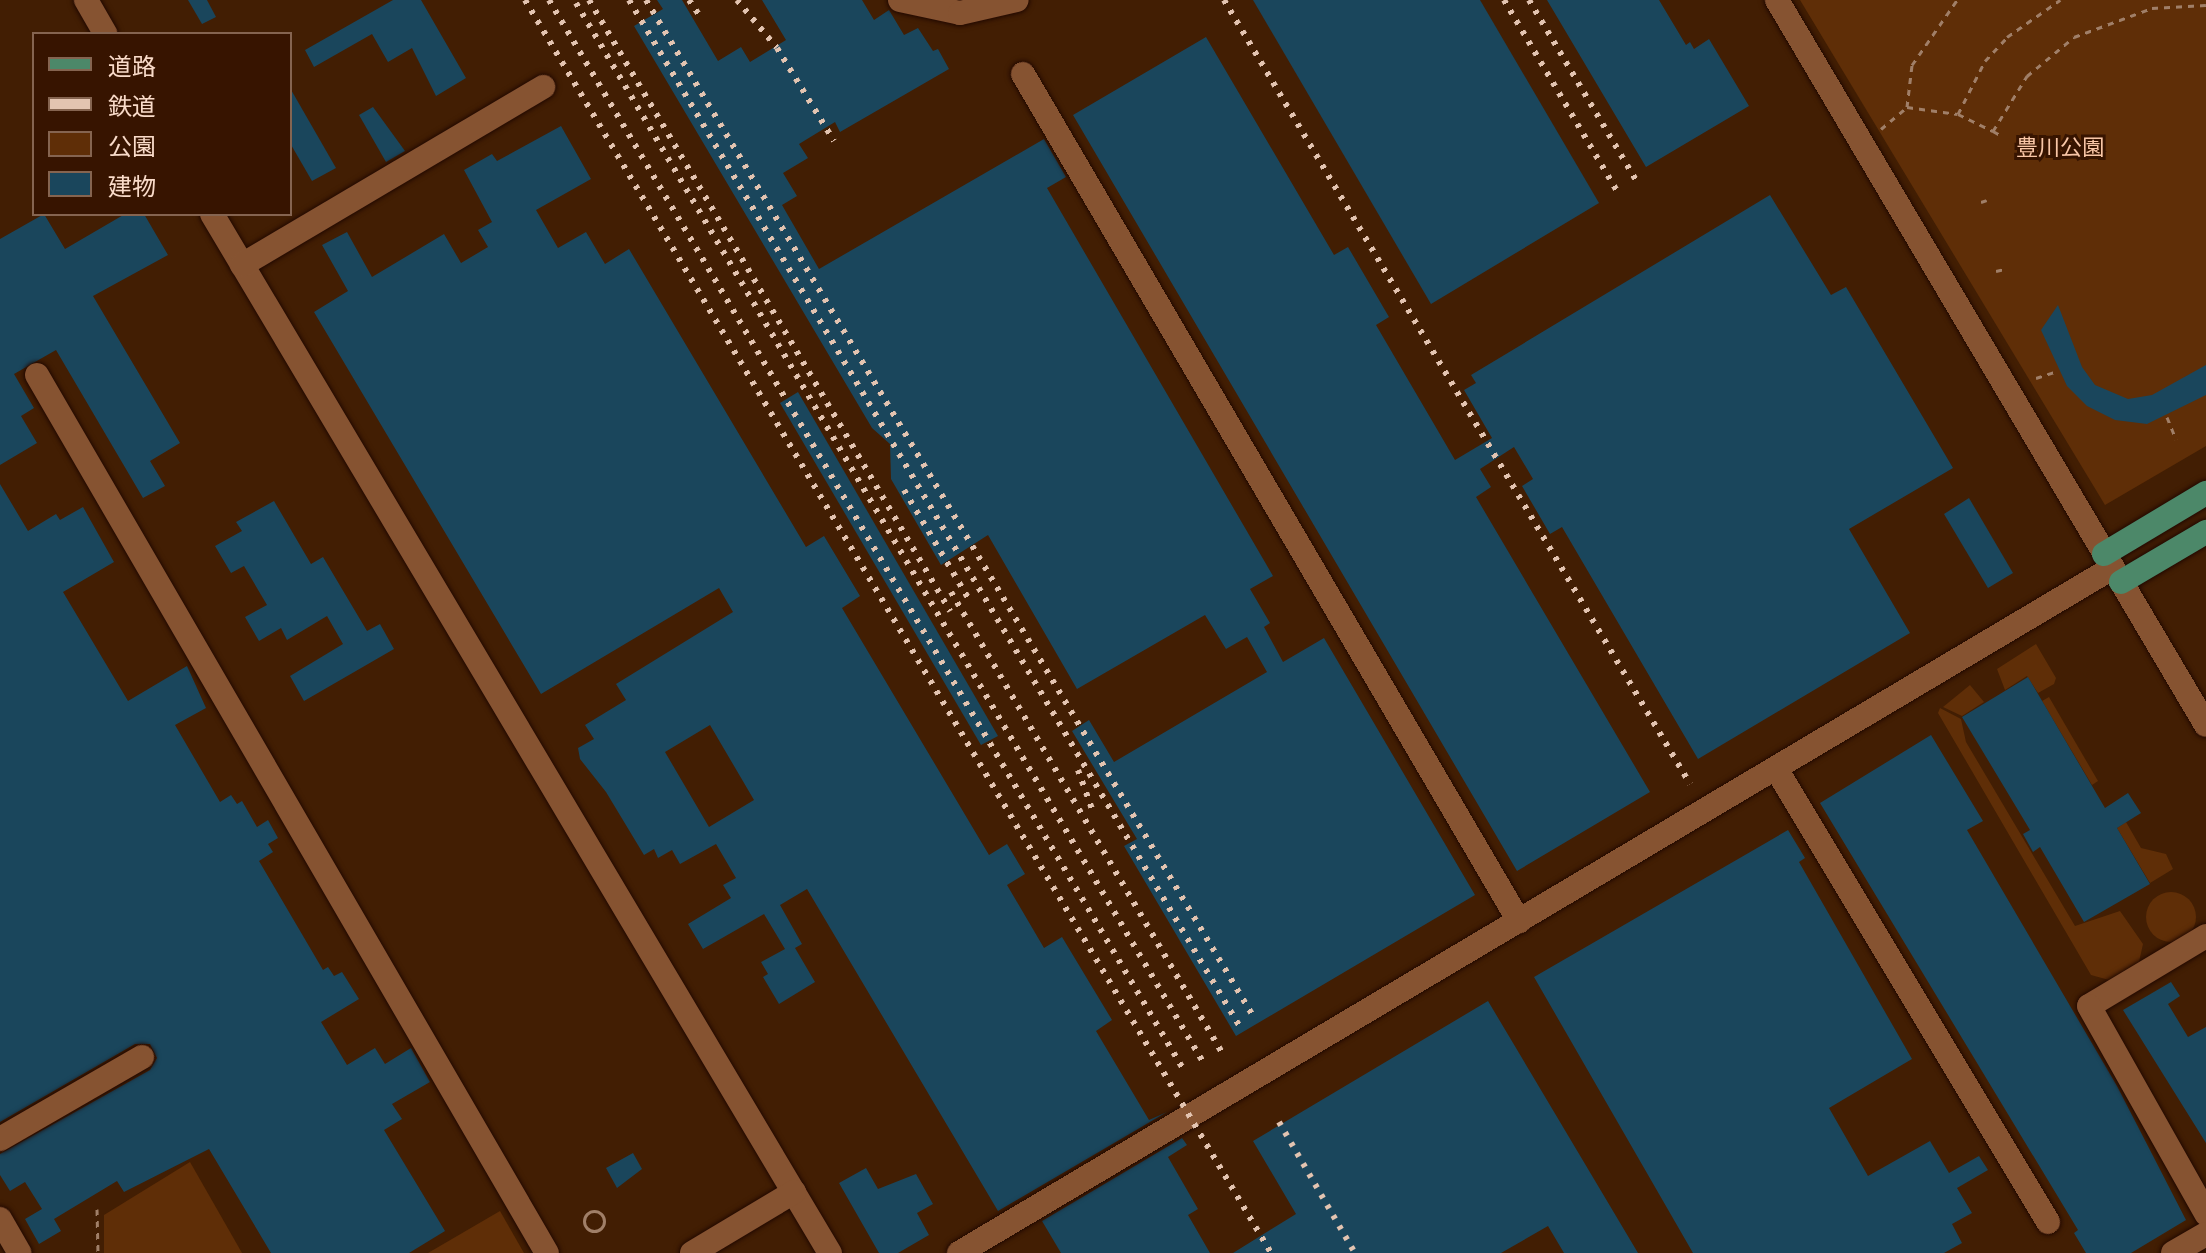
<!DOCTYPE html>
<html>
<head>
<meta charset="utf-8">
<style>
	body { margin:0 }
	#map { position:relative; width:2206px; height:1253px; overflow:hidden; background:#421e03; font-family:"Archivo Narrow","Noto Sans JP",sans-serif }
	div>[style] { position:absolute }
	.green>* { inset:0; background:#5f2e07 }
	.round { border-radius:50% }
	.building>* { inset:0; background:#1a465c }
	.path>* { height:3px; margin-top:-1.5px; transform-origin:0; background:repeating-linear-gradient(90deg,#a07f68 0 6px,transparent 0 12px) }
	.path>.ring { margin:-1.5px; padding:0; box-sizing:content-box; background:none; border:3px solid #a07f68; border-radius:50% }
	.roads { filter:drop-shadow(0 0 2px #220900) drop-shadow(0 0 2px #220900) }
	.minor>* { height:24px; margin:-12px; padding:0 12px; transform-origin:12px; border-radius:12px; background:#865331 }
	.major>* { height:24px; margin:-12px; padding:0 12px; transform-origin:12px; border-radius:12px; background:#4c8869 }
	.rail>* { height:6px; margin-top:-3px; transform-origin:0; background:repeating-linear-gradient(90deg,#e3c4b1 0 4px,transparent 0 12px) }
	span { translate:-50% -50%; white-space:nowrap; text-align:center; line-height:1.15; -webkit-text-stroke:6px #371400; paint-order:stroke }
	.park-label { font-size:22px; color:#f9c6a6 }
	.legend { position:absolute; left:32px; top:32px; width:260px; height:184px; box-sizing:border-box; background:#371400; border:2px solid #856450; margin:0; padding:10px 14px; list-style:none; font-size:24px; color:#f9dbc9 }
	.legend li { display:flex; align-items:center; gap:16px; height:40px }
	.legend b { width:40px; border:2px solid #856450 }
</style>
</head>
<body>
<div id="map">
	<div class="green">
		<i style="clip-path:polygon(1800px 0,2206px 0,2206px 446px,2105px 505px)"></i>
		<i style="clip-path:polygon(2036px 644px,2056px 678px,2054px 684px,2038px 693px,2027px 676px,2005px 690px,1997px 669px)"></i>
		<i style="clip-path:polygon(1970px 685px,1984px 702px,1962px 716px,1943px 707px)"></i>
		<i style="clip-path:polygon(2049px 697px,2098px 781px,2092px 785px,2042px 701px)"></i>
		<i style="clip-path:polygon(1940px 708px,1961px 719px,1966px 742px,2075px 926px,2120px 911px,2143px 944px,2139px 962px,2109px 980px,2091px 975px,1938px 713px)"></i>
		<i style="clip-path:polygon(2126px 822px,2141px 848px,2166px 854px,2173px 869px,2150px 883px,2117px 828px)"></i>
		<i class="round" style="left:2146px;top:892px;width:50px;height:50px"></i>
		<i style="clip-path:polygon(190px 1162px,242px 1253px,104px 1253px,104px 1215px)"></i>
		<i style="clip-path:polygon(500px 1211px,524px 1253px,428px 1253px)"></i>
	</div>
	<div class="building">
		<i style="clip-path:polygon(188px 0,207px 0,216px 17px,202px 24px)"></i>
		<i style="clip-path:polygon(393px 0,421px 0,466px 78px,436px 96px,412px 48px,388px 62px,372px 34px,314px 67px,305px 50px)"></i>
		<i style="clip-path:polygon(657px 0,682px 0,718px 61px,741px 47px,750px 62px,786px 40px,762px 0,862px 0,874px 20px,889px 10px,904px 35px,918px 28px,933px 51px,938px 49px,949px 69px,840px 132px,835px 122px,799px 144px,808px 158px,783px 173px,797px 196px,782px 205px,819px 269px,1044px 139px,1066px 177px,1047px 188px,1273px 576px,1250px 589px,1270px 623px,1264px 627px,1283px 662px,1324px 638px,1475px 895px,1236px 1036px,1124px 846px,1137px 839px,1072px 731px,1089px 720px,1114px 762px,1267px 672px,1247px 637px,1226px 649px,1205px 615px,1077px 689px,988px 535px,941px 565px,891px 479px,890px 444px,872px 428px,634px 26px,663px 9px)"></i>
		<i style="clip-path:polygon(1253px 0,1480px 0,1599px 203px,1431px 304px)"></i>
		<i style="clip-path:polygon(1547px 0,1659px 0,1686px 45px,1690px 42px,1694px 49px,1709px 39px,1749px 106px,1646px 167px)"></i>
		<i style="clip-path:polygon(1206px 37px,1334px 255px,1348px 247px,1389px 317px,1376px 325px,1455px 460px,1492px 438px,1464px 390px,1476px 383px,1471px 375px,1770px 195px,1831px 295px,1846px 287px,1953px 468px,1849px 529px,1910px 633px,1698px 759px,1562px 527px,1550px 534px,1522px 486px,1533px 479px,1514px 447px,1480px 469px,1491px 487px,1476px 497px,1650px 792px,1517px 871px,1073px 115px)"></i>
		<i style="clip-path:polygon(290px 88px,336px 168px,312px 181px,290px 143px)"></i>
		<i style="clip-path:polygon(373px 107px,405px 151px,386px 162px,359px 115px)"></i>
		<i style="clip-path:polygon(evenodd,561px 126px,591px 179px,536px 210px,558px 248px,586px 232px,605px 264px,629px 249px,806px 547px,824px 536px,860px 596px,842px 608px,989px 855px,1007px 844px,1025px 874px,1007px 885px,1044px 948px,1062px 937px,1112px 1020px,1096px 1031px,1149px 1120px,1167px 1112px,998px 1211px,807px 889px,780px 905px,802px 944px,795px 948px,815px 982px,779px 1004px,763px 977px,768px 974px,761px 962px,785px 949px,764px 914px,703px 949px,688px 924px,731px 898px,723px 885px,736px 878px,716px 844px,680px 864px,672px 850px,658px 858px,654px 849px,644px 855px,606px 792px,580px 759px,578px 748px,594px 739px,585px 725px,626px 700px,616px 684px,733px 612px,719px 588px,541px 694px,314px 312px,348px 291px,322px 245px,347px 232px,372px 277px,444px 234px,461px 263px,488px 247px,478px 230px,492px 222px,464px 170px,492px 154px,497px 161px,561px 126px,710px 725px,754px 800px,709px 827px,665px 752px,710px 725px)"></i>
		<i style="clip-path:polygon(44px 214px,65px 249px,125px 214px,144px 214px,168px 255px,93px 296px,180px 443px,150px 461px,165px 486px,143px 498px,56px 350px,14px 374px,34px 408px,21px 416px,37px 443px,0 465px,0 239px)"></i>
		<i style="clip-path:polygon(2058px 305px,2082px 367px,2095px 385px,2128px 399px,2152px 395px,2206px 365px,2206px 395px,2147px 424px,2115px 420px,2087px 406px,2067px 386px,2041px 330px)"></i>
		<i style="clip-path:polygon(798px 392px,998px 736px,981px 745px,780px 403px)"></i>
		<i style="clip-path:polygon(0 484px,28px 531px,56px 514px,60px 520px,83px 507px,114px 562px,63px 592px,128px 701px,187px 666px,206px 708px,175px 725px,220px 802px,231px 795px,237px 804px,242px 801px,257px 827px,268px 820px,278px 838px,268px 844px,273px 852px,259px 861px,323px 970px,328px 967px,334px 976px,342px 972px,359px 999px,321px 1022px,347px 1065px,375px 1048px,385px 1064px,411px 1048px,430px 1082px,392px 1104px,402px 1119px,384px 1130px,445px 1231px,409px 1253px,271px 1253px,209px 1149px,124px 1192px,117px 1181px,54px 1219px,61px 1231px,39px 1244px,25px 1219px,42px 1209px,25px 1182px,10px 1191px,0 1175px,0 1154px,150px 1070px,157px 1058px,150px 1044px,135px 1044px,0 1122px)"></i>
		<i style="clip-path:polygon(1969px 498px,2013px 573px,1988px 588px,1944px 514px)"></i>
		<i style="clip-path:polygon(274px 501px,311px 564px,323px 557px,367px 631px,380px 624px,394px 649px,304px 701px,290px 676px,343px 644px,327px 616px,287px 640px,281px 628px,259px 641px,245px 617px,267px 605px,244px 566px,231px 573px,215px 546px,242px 531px,236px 522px)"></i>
		<i style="clip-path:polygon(2028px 677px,2105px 808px,2128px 793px,2141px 813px,2117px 828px,2150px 884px,2084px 922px,2040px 847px,2033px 852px,2023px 834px,2030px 830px,1962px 717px)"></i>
		<i style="clip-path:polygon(1931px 735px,1983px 821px,1967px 830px,2117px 1086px,2186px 1220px,2131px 1253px,2086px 1253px,2074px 1233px,2078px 1230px,1820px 803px)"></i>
		<i style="clip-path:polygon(1788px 830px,1805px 858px,1799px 862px,1912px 1059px,1829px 1108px,1868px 1176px,1930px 1141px,1949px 1173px,1979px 1156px,1988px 1170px,1957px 1188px,1972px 1213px,1952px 1224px,1962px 1243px,1944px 1253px,1693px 1253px,1534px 977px)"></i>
		<i style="clip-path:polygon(2171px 982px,2180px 996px,2168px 1004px,2188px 1037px,2206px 1027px,2206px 1143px,2123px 1010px)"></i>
		<i style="clip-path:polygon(1488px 1001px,1638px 1253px,1564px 1253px,1548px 1226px,1501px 1253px,1233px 1253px,1296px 1214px,1253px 1141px)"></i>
		<i style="clip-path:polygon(1182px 1138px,1187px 1145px,1168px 1157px,1198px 1209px,1188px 1215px,1210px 1253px,1061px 1253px,1042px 1221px)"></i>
		<i style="clip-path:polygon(633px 1153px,642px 1169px,617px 1188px,606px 1168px)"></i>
		<i style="clip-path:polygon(866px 1168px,878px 1189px,916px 1174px,933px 1204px,917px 1213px,929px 1235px,898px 1253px,879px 1253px,839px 1183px)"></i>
	</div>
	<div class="path">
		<i style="left:1907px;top:107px;width:51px;rotate:7.8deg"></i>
		<i style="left:1958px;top:114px;width:39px;rotate:26deg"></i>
		<i style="left:1993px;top:131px;width:65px;rotate:-58.3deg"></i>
		<i style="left:2027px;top:76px;width:61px;rotate:-39.7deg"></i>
		<i style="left:2074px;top:37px;width:83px;rotate:-20.4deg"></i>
		<i style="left:2152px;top:8px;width:54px;rotate:-3.2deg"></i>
		<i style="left:1958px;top:114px;width:59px;rotate:-63deg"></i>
		<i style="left:1985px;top:61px;width:33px;rotate:-47deg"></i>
		<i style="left:2007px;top:37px;width:65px;rotate:-34.9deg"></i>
		<i style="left:1881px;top:129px;width:34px;rotate:-40deg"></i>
		<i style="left:1907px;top:107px;width:42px;rotate:-83.2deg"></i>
		<i style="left:1912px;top:65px;width:79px;rotate:-55.3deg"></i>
		<i style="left:1993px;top:131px;width:10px;rotate:29deg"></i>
		<i style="left:1981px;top:202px;width:6px;rotate:-18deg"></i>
		<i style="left:1996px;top:271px;width:9px;rotate:-13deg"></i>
		<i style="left:2036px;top:378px;width:23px;rotate:-18deg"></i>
		<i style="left:2167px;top:417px;width:24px;rotate:68deg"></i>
		<i style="left:97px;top:1209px;width:44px;rotate:88.7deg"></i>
		<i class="ring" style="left:584px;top:1211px;width:17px;height:17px"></i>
	</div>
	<div class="roads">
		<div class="minor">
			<i style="left:86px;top:0;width:39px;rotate:60deg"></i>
			<i style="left:900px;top:0;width:61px;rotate:12.2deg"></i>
			<i style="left:960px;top:13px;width:58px;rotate:-12.8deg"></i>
			<i style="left:1777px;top:0;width:842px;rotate:59.39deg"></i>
			<i style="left:1023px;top:74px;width:982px;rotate:59.65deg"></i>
			<i style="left:212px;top:214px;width:1209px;rotate:59.26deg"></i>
			<i style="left:242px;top:265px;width:350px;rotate:-30.6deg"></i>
			<i style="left:37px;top:375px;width:1015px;rotate:59.85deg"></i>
			<i style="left:1777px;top:770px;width:527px;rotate:59.05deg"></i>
			<i style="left:2206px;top:936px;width:136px;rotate:149.1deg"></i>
			<i style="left:2089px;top:1006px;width:239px;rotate:60.6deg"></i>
			<i style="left:0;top:1139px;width:164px;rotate:-30deg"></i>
			<i style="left:0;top:1219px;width:39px;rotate:60deg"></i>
			<i style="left:692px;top:1253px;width:119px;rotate:-30.9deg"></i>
			<i style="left:959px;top:1253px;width:1341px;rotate:-30.71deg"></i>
			<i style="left:2173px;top:1253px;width:38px;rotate:-30deg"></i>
		</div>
		<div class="major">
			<i style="left:2104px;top:554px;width:119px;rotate:-30.9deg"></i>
			<i style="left:2121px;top:582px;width:99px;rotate:-30.5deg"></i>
		</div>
	</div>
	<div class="rail">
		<i style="left:525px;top:0;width:1458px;rotate:59.23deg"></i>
		<i style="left:549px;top:0;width:1246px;rotate:59.32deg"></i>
		<i style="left:589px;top:0;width:710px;rotate:59.42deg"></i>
		<i style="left:629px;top:0;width:1195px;rotate:59.25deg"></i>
		<i style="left:646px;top:0;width:1187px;rotate:59.14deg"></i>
		<i style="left:689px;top:0;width:18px;rotate:56deg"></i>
		<i style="left:737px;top:0;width:62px;rotate:50.2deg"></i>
		<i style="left:777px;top:48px;width:109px;rotate:58.5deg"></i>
		<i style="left:1224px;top:0;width:912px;rotate:59.27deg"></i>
		<i style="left:1504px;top:0;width:224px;rotate:59.4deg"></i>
		<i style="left:1529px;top:0;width:212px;rotate:59.3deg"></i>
		<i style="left:576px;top:3px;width:1231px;rotate:59.37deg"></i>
		<i style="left:904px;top:490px;width:131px;rotate:59.3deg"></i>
		<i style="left:951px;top:592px;width:533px;rotate:59.53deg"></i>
		<i style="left:1078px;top:770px;width:45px;rotate:70.3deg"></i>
		<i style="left:1279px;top:1122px;width:151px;rotate:59.9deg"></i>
	</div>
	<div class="park-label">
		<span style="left:2060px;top:148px">豊川公園</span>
	</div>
	<ul class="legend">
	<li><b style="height:10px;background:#4c8869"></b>道路</li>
	<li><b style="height:10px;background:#e3c4b1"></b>鉄道</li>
	<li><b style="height:22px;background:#5f2e07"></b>公園</li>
	<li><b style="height:22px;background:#1a465c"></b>建物</li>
	</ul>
</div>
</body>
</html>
